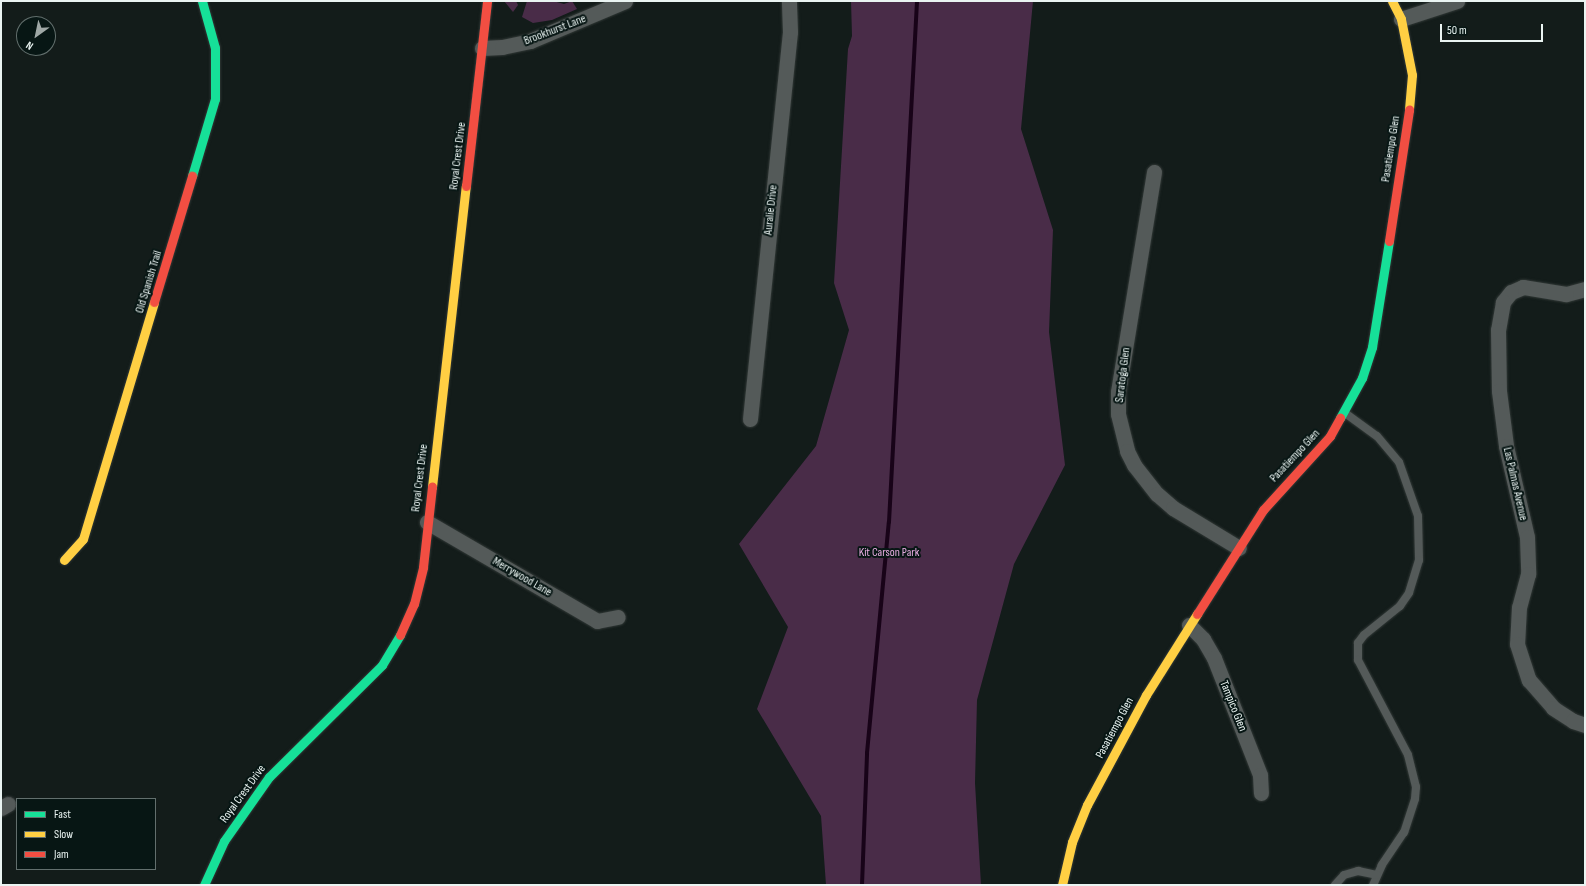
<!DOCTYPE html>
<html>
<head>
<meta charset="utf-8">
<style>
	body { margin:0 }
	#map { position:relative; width:1586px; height:886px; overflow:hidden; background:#131c1a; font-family:"Sofia Sans Condensed",sans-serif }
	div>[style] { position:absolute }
	.green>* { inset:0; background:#492c48 }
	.stream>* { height:4px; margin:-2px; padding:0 2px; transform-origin:2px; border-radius:2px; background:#180318 }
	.roads { filter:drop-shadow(0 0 1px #323937) drop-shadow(0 0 1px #323937) }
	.lane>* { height:8px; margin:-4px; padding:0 4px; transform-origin:4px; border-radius:4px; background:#545a59 }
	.street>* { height:15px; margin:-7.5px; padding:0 7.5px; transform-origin:7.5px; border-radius:7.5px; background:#545a59 }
	.fast>* { height:9px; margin:-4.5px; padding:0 4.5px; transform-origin:4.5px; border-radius:4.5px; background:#16e098 }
	.slow>* { height:9px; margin:-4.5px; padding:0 4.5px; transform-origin:4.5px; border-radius:4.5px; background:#ffcf43 }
	.jam>* { height:9px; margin:-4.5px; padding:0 4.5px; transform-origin:4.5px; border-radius:4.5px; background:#f24e42 }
	span { translate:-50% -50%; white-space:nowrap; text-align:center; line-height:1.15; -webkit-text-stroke:4px #071614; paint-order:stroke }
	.street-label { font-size:12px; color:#eaf4f2 }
	.park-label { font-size:12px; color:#ecafe5 }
	.frame { position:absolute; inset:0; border:2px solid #eaf4f2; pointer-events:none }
	.legend { position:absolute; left:16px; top:798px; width:140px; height:72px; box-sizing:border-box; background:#071614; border:1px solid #626f6d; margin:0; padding:5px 7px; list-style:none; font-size:12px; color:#eaf4f2 }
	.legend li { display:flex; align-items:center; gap:8px; height:20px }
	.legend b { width:20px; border:1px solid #626f6d }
	.north { position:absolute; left:16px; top:16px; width:40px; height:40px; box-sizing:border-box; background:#071614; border:1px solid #626f6d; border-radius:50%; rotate:213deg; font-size:11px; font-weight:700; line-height:16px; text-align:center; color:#eaf4f2 }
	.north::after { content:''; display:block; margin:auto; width:14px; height:18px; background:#9fa8a6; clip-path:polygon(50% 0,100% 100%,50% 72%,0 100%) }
	.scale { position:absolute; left:1440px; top:24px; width:103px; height:18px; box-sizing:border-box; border:2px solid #eaf4f2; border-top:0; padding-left:5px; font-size:12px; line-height:14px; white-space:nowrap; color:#eaf4f2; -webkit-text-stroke:3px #071614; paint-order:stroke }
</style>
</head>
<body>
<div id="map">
	<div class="green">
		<i style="clip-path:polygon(504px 1px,516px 1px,518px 5px,513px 12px)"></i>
		<i style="clip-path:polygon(527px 1px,553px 1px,564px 4px,572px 1px,577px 9px,552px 20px,533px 23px,522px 17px)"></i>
		<i style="clip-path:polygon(851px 1px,1033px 1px,1021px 129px,1053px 230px,1049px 332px,1065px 465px,1014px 564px,977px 700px,975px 783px,981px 885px,826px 885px,821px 816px,757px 709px,788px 627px,739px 544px,816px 446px,849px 330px,834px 283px,848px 49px,852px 36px)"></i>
	</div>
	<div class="stream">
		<i style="left:862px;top:885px;width:132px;rotate:-87.8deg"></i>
		<i style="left:867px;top:753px;width:232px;rotate:-84.6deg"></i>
		<i style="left:889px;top:522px;width:522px;rotate:-86.92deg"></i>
	</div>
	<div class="roads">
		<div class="lane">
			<i style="left:1345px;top:413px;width:39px;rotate:36deg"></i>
			<i style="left:1377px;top:436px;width:34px;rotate:50deg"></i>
			<i style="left:1399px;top:462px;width:57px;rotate:70.6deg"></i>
			<i style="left:1418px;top:516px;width:44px;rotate:88.7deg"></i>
			<i style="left:1419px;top:560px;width:34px;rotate:107deg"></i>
			<i style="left:1409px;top:593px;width:16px;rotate:125deg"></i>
			<i style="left:1400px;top:606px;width:46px;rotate:141.1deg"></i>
			<i style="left:1364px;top:635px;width:10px;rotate:127deg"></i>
			<i style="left:1358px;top:643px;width:17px;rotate:90deg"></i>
			<i style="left:1358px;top:660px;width:107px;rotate:62.2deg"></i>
			<i style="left:1408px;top:755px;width:33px;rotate:76deg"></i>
			<i style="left:1416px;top:787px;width:12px;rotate:95deg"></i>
			<i style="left:1415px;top:799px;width:35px;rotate:108deg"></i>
			<i style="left:1404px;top:832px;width:40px;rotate:124deg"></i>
			<i style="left:1382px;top:865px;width:22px;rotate:114deg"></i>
			<i style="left:1335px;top:885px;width:13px;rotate:-48deg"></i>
			<i style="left:1344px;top:875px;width:15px;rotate:-16deg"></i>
			<i style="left:1358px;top:871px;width:19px;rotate:12deg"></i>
		</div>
		<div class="street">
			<i style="left:1401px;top:19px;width:59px;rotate:-17.8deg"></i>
			<i style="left:482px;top:48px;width:20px;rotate:-3deg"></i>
			<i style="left:502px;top:47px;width:29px;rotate:-12deg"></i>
			<i style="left:530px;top:41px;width:103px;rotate:-22.8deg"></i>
			<i style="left:1154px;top:172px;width:223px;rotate:99.3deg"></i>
			<i style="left:1118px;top:392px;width:22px;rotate:90deg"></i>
			<i style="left:1118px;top:414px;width:38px;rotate:76deg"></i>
			<i style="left:1127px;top:451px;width:16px;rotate:63deg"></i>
			<i style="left:1134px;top:465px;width:37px;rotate:52deg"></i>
			<i style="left:1157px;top:494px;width:21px;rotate:41deg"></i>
			<i style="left:1173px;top:508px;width:77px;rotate:31.2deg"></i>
			<i style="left:1585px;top:289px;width:20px;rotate:165deg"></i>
			<i style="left:1566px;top:294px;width:44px;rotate:-170.8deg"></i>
			<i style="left:1523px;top:287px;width:13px;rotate:157deg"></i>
			<i style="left:1511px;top:292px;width:13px;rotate:129deg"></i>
			<i style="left:1503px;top:302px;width:28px;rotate:100deg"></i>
			<i style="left:1498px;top:330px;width:61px;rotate:89.1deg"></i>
			<i style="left:1499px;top:391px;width:55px;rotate:82.7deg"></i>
			<i style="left:1506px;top:446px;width:93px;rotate:77deg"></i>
			<i style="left:1527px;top:537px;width:37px;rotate:88deg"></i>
			<i style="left:1528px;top:574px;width:34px;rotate:105deg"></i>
			<i style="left:1519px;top:607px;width:37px;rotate:93deg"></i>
			<i style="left:1517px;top:644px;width:38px;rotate:72deg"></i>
			<i style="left:1529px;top:680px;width:37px;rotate:49deg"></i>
			<i style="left:1553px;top:708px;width:24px;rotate:33deg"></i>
			<i style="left:1573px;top:721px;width:13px;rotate:18deg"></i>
			<i style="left:750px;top:419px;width:389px;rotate:-84.1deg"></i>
			<i style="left:790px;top:32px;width:31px;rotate:-92deg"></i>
			<i style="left:427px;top:522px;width:197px;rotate:30.2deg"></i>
			<i style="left:597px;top:621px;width:21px;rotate:-11deg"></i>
			<i style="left:1189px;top:625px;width:20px;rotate:45deg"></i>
			<i style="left:1203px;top:639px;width:22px;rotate:60deg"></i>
			<i style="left:1214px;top:658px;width:126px;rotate:68.5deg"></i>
			<i style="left:1260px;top:775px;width:18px;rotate:87deg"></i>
			<i style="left:1px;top:808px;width:8px;rotate:-30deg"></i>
		</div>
		<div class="fast">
			<i style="left:192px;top:176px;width:80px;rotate:-73.4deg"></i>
			<i style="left:215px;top:99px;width:51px;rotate:-90deg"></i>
			<i style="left:215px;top:48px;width:49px;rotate:-105.5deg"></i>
			<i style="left:1340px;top:418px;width:46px;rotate:-61.2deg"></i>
			<i style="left:1362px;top:378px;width:33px;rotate:-72deg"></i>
			<i style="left:1372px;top:347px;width:107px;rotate:-80.9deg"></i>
			<i style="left:204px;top:885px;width:48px;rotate:-65.6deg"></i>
			<i style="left:224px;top:841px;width:78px;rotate:-54.9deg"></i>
			<i style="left:269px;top:777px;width:159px;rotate:-44.7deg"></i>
			<i style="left:382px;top:665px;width:35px;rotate:-59deg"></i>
		</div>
		<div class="slow">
			<i style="left:1392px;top:1px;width:20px;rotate:63deg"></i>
			<i style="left:1401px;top:19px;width:57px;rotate:78.9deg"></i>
			<i style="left:1412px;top:75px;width:35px;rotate:95deg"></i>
			<i style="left:432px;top:487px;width:303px;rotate:-83.6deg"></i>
			<i style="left:64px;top:560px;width:28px;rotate:-48deg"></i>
			<i style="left:83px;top:539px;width:247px;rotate:-73.3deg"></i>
			<i style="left:1062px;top:885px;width:44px;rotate:-76.9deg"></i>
			<i style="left:1072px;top:842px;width:40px;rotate:-68deg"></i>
			<i style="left:1087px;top:805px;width:125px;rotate:-61.8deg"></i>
			<i style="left:1146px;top:695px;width:96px;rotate:-57.8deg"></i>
		</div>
		<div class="jam">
			<i style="left:466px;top:186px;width:186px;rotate:-83.5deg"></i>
			<i style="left:1389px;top:241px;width:133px;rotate:-81.3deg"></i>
			<i style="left:154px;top:302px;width:132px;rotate:-73.2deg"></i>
			<i style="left:1197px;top:614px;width:123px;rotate:-57.6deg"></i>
			<i style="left:1263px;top:510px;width:100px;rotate:-47.8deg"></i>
			<i style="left:1330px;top:436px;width:21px;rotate:-61deg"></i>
			<i style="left:400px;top:635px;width:34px;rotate:-66deg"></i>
			<i style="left:414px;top:604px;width:38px;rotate:-76deg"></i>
			<i style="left:423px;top:567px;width:81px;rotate:-83.6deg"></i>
		</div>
	</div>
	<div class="street-label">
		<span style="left:555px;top:30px;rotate:-21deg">Brookhurst Lane</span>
		<span style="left:1391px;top:149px;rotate:-81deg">Pasatiempo Glen</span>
		<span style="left:458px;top:156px;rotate:-83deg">Royal Crest Drive</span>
		<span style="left:771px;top:210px;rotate:-84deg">Auralie Drive</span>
		<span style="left:149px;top:282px;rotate:-73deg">Old Spanish Trail</span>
		<span style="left:1123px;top:375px;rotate:-83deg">Saratoga Glen</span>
		<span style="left:1295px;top:456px;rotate:-47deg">Pasatiempo Glen</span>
		<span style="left:420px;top:478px;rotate:-83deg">Royal Crest Drive</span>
		<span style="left:1515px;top:484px;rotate:77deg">Las Palmas Avenue</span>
		<span style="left:522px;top:577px;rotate:30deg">Merrywood Lane</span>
		<span style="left:1233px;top:706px;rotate:68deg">Tampico Glen</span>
		<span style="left:1115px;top:728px;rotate:-62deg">Pasatiempo Glen</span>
		<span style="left:243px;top:794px;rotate:-54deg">Royal Crest Drive</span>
	</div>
	<div class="park-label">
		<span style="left:889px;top:553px">Kit Carson Park</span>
	</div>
	<div class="frame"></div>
	<ul class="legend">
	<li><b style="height:5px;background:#16e098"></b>Fast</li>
	<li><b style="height:5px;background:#ffcf43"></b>Slow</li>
	<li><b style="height:5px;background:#f24e42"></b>Jam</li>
	</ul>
	<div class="north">N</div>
	<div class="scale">50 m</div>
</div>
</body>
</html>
